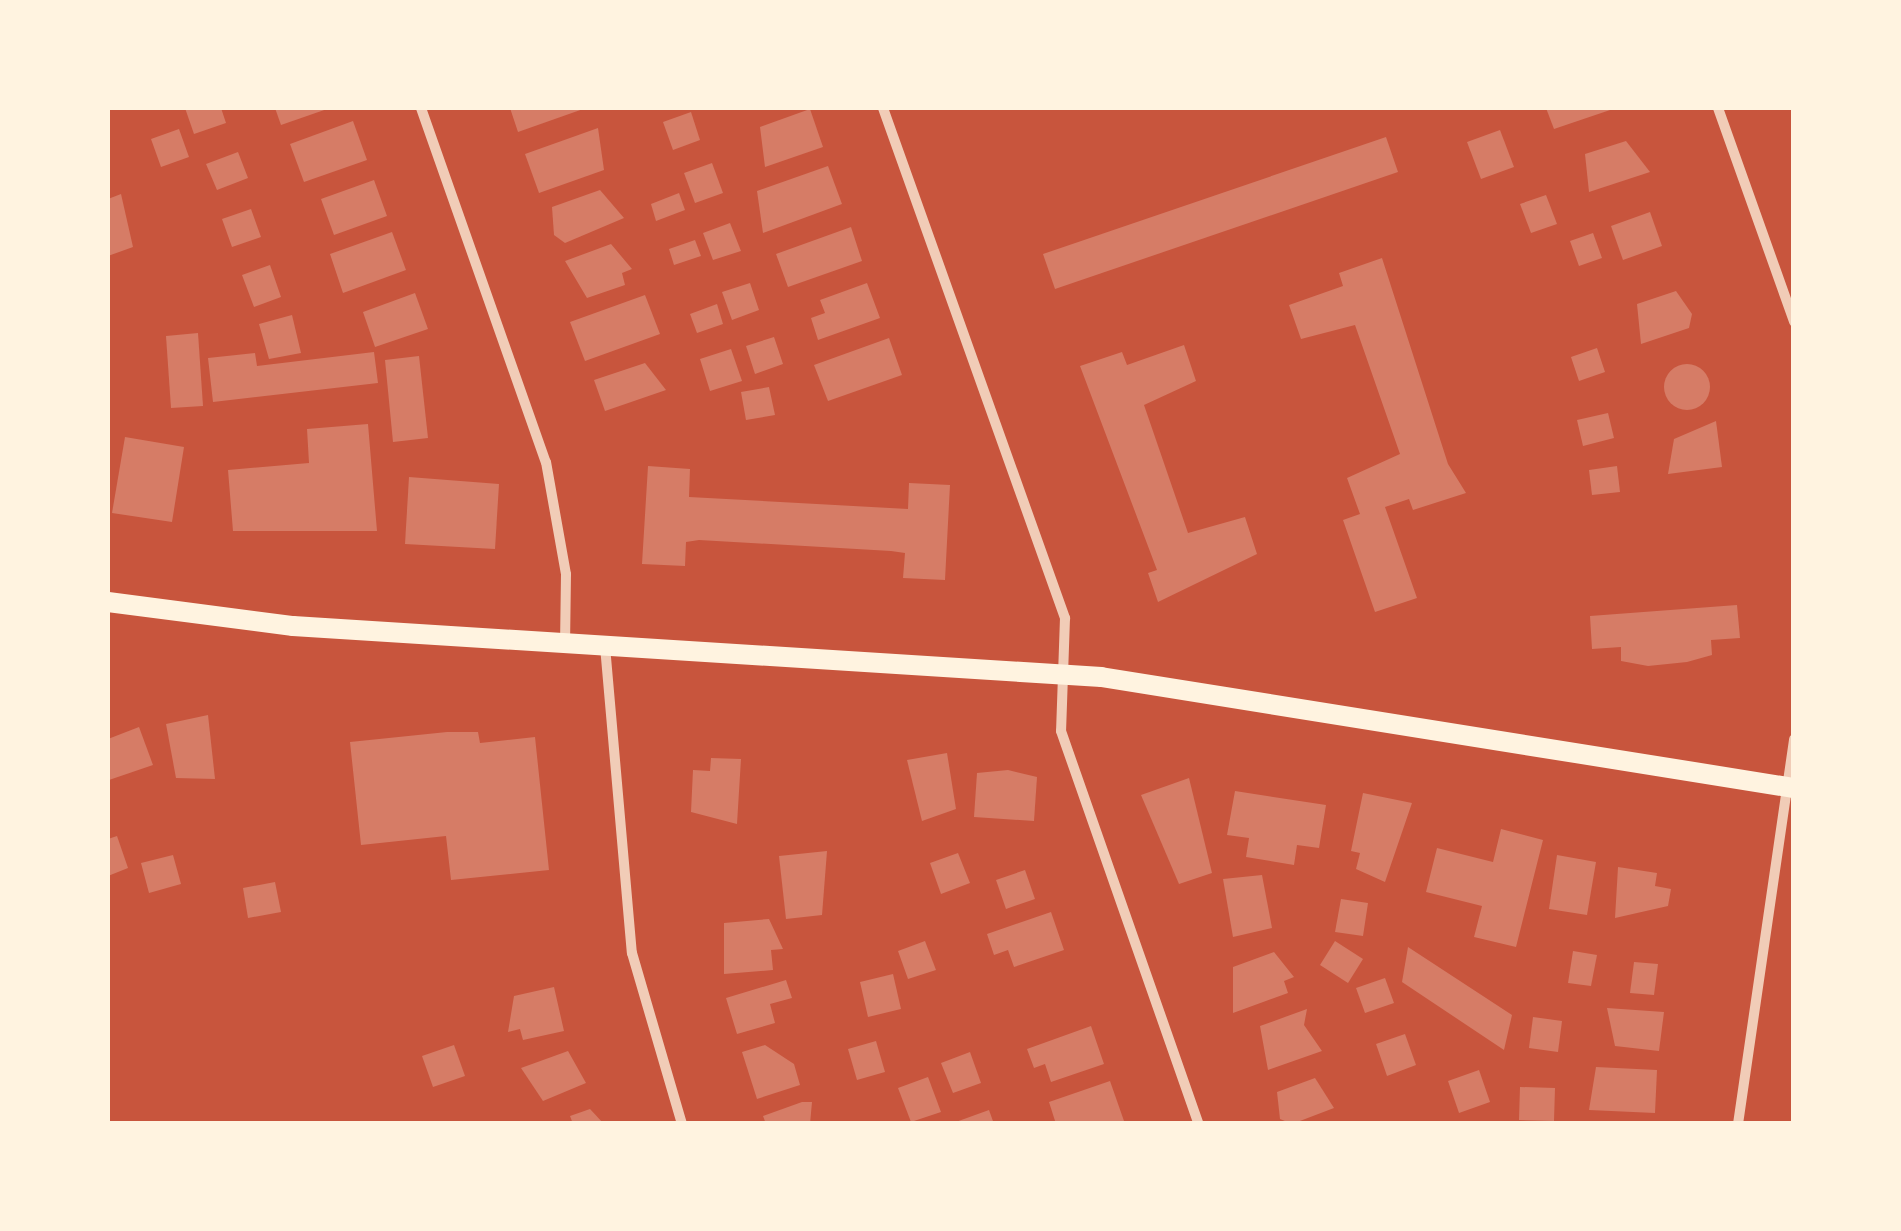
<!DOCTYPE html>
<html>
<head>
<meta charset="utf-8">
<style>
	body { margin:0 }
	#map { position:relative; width:1901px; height:1231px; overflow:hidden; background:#c8553d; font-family:Lora,serif }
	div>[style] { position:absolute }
	.building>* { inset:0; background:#d67c66 }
	.round { border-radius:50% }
	.minor>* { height:10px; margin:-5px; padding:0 5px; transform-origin:5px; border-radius:5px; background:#f1ccb7 }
	.secondary>* { height:20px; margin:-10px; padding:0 10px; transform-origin:10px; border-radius:10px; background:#fff3e0 }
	span { translate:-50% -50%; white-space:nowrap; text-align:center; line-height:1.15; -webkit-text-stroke:10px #fff3e0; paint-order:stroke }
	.frame { position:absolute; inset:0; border:110px solid #fff3e0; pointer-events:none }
</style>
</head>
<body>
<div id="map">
	<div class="building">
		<i style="clip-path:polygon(185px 108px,221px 108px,226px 123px,194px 134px)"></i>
		<i style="clip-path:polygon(275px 108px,330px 108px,281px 125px)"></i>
		<i style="clip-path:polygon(510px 108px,586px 108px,518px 132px)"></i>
		<i style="clip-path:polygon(1546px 108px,1616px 108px,1554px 129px)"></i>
		<i style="clip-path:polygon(810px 109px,823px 147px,765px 167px,760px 127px)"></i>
		<i style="clip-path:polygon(691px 112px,700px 140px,673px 150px,663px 122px)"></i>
		<i style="clip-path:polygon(353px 121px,367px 160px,304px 182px,290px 144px)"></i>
		<i style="clip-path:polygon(598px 128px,604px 170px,539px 193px,525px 154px)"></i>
		<i style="clip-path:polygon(179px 129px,189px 157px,161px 167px,151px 139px)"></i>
		<i style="clip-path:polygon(1500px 130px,1514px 167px,1481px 179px,1467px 142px)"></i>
		<i style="clip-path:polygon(1386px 137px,1398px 172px,1055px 289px,1043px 254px)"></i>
		<i style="clip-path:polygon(1626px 141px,1650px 172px,1589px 192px,1585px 154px)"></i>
		<i style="clip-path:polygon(238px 152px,248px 178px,217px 190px,206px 164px)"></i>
		<i style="clip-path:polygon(712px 163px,723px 193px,695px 203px,684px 173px)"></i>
		<i style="clip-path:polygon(828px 166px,842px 204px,763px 233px,757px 191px)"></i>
		<i style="clip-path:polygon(374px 180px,387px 216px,334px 235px,321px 199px)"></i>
		<i style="clip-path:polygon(600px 190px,624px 218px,565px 243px,554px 235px,552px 207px)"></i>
		<i style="clip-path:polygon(679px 193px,685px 210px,656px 221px,651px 204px)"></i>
		<i style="clip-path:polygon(121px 194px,133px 247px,108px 256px,108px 199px)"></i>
		<i style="clip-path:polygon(1546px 195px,1557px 224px,1531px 233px,1520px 204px)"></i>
		<i style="clip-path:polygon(251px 209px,261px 237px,232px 247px,222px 219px)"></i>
		<i style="clip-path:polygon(1650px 212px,1662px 246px,1623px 260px,1611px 226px)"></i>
		<i style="clip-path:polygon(730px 223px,741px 251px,713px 260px,703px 233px)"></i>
		<i style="clip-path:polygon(851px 227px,862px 261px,788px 287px,776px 254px)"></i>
		<i style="clip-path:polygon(392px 232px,406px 270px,343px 293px,330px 254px)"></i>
		<i style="clip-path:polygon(1593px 233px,1602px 258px,1579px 266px,1570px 241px)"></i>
		<i style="clip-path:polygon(695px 240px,701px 256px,674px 265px,669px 249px)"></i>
		<i style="clip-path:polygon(611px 244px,632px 269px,622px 273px,625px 285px,587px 298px,565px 261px)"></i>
		<i style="clip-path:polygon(1382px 258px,1448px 464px,1466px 493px,1413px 510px,1409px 499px,1385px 507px,1417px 598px,1375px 612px,1343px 520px,1360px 514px,1347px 478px,1400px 454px,1355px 325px,1301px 339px,1289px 305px,1343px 286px,1339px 273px)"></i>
		<i style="clip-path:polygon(270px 265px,281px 297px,254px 307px,242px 275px)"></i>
		<i style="clip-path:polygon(750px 283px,759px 310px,732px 320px,722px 292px)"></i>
		<i style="clip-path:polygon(867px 283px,880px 318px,818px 340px,811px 318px,825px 313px,820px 300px)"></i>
		<i style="clip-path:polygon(1676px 291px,1692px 314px,1689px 328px,1641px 344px,1637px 304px)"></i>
		<i style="clip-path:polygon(415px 293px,428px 329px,375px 347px,363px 312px)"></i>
		<i style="clip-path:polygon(645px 295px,660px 334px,585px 361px,570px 322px)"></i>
		<i style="clip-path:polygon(717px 304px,723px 324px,697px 333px,690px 314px)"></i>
		<i style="clip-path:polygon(292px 315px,301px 353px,269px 359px,259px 324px)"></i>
		<i style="clip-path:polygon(198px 333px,203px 406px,171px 408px,166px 336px)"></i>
		<i style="clip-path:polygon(774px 337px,783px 364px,755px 374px,746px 346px)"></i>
		<i style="clip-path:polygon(889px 338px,902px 375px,828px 401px,814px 365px)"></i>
		<i style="clip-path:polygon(1184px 345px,1196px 381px,1144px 405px,1188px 533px,1245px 517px,1257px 554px,1158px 602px,1148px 573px,1157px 570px,1080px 366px,1122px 352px,1127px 365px)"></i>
		<i style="clip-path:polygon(1597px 348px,1605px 372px,1579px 381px,1571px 357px)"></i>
		<i style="clip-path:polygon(731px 349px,742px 381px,710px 391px,700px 359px)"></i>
		<i style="clip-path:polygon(374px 352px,378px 383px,213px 402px,208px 358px,255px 353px,257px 366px)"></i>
		<i style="clip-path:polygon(419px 356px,428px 438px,393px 442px,385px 360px)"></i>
		<i style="clip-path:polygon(645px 363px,666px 390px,605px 411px,594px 380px)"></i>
		<i class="round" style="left:1664px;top:364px;width:46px;height:46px"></i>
		<i style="clip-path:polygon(769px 387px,775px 415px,746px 420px,741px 392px)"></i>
		<i style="clip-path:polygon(1608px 413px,1614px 438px,1583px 446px,1577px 420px)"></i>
		<i style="clip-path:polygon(1716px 421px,1722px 467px,1668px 474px,1674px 439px)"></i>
		<i style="clip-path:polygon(368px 424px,377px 531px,233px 531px,228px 470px,309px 463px,307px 429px)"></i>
		<i style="clip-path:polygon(125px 437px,184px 447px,172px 522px,112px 513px)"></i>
		<i style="clip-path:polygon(648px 466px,690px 469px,689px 497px,908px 509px,909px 483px,950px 485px,945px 580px,903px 578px,905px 553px,891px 551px,699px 540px,686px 542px,685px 566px,642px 564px)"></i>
		<i style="clip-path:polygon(1617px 466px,1620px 492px,1592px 495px,1589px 470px)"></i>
		<i style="clip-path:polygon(409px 477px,499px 484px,495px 549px,405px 544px)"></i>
		<i style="clip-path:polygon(1737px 605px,1740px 638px,1711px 640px,1712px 655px,1687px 662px,1648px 666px,1621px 661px,1621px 647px,1592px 649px,1590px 616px)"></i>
		<i style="clip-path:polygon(208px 715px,215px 779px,176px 778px,166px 724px)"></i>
		<i style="clip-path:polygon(139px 727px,153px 765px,109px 780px,108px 739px)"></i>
		<i style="clip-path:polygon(447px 732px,478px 732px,480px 743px,535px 737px,549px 870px,451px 880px,446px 836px,361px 845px,350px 742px)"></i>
		<i style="clip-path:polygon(947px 753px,956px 809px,922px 821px,907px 760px)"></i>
		<i style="clip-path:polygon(711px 758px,741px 759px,737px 824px,691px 812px,693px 770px,710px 771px)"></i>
		<i style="clip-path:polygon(1008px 770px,1037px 777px,1034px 821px,974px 817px,977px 773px)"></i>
		<i style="clip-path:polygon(1189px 778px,1212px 873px,1179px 884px,1141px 795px)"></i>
		<i style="clip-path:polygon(1235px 791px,1326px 805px,1319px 848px,1297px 845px,1294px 865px,1246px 857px,1249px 838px,1227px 835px)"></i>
		<i style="clip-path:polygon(1363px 793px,1412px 803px,1385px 882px,1356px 869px,1360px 853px,1351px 851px)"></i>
		<i style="clip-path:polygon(1501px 829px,1543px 840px,1516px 947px,1474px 937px,1482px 906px,1426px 892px,1437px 848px,1493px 862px)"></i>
		<i style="clip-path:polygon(117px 836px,128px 868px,108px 876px,108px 839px)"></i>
		<i style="clip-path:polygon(827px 851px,822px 915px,786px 919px,779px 856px)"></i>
		<i style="clip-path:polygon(958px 853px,970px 883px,941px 894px,930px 863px)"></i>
		<i style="clip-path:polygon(173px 855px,181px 884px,149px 893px,141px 863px)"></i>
		<i style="clip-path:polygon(1557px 855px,1596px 862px,1587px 915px,1549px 909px)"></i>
		<i style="clip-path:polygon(1618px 867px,1657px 873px,1655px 886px,1671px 889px,1668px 906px,1615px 918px)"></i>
		<i style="clip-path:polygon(1025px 870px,1035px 899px,1006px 909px,996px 880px)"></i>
		<i style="clip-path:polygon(1262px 875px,1272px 928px,1233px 937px,1223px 879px)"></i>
		<i style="clip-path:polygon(275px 882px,281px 912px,248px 918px,243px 888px)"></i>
		<i style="clip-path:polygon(1341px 899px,1368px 903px,1363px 936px,1335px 932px)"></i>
		<i style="clip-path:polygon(1051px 912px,1064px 950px,1014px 967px,1008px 950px,994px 955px,987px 934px)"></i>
		<i style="clip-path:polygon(769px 919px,783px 949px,771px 950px,773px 970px,724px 974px,724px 923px)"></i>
		<i style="clip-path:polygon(925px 941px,936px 970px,908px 979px,898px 951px)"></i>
		<i style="clip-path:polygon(1335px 941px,1363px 959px,1348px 983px,1320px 965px)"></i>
		<i style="clip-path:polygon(1408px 947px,1512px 1015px,1504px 1050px,1402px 982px)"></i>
		<i style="clip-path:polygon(1573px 951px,1597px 955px,1591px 986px,1568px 983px)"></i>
		<i style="clip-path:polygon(1274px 952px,1294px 977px,1284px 981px,1288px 993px,1233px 1013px,1233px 967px)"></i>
		<i style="clip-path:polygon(1634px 962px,1658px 964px,1654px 995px,1630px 993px)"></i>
		<i style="clip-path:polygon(893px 974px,901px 1009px,868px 1017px,860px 982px)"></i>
		<i style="clip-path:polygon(1385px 978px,1394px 1003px,1365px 1013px,1356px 988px)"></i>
		<i style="clip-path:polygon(786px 980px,792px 998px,770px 1004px,775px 1023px,737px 1034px,726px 998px)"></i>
		<i style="clip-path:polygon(554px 987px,564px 1031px,523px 1040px,520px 1029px,508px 1032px,514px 996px)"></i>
		<i style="clip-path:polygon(1607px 1008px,1664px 1012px,1659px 1051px,1615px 1046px)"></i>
		<i style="clip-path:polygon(1307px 1009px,1304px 1025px,1322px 1051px,1268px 1070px,1260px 1026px)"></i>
		<i style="clip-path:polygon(1533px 1017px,1562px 1021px,1558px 1052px,1529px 1048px)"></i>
		<i style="clip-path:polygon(1091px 1026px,1104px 1064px,1051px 1082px,1045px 1064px,1034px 1068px,1027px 1049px)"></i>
		<i style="clip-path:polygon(1405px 1034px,1416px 1065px,1387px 1076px,1376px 1044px)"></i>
		<i style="clip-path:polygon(876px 1041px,885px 1072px,857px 1080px,848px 1049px)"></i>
		<i style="clip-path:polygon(454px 1045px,465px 1076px,433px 1087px,422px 1056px)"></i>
		<i style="clip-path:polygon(765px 1045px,794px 1064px,800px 1085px,757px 1099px,742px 1052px)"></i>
		<i style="clip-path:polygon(568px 1051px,586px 1083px,543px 1101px,521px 1068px)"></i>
		<i style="clip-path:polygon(970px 1052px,981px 1083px,953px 1093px,941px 1063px)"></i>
		<i style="clip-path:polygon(1596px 1067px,1657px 1070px,1655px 1113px,1589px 1110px)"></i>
		<i style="clip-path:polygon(1479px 1070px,1490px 1102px,1459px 1113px,1448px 1081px)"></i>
		<i style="clip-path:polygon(928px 1077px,941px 1112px,911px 1122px,898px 1088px)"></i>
		<i style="clip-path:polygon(1315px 1078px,1334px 1108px,1292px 1124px,1280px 1119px,1277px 1092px)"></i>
		<i style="clip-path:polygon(1110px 1081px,1124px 1121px,1056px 1124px,1049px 1102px)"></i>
		<i style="clip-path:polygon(1520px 1087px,1555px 1088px,1554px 1121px,1519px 1120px)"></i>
		<i style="clip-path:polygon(802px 1102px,812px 1102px,810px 1124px,766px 1124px,763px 1116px)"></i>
		<i style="clip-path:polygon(590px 1109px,604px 1124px,573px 1124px,570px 1116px)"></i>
		<i style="clip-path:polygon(989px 1110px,994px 1124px,953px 1124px,953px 1123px)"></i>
	</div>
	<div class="minor">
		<i style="left:421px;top:108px;width:375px;rotate:70.6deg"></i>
		<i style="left:546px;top:462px;width:114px;rotate:79.9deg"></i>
		<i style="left:566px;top:574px;width:69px;rotate:90.8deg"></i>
		<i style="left:883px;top:108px;width:542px;rotate:70.36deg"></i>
		<i style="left:1065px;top:618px;width:113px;rotate:92deg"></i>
		<i style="left:1061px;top:731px;width:417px;rotate:70.7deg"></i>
		<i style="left:1718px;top:108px;width:227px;rotate:70.4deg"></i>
		<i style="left:605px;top:646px;width:308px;rotate:85deg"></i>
		<i style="left:632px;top:953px;width:178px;rotate:73.7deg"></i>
		<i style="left:1738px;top:1124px;width:389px;rotate:-81.7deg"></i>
	</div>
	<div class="secondary">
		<i style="left:108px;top:602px;width:187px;rotate:7.4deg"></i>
		<i style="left:293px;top:626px;width:810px;rotate:3.61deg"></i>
		<i style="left:1101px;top:677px;width:702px;rotate:9.1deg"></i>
	</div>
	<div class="frame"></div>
</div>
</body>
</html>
